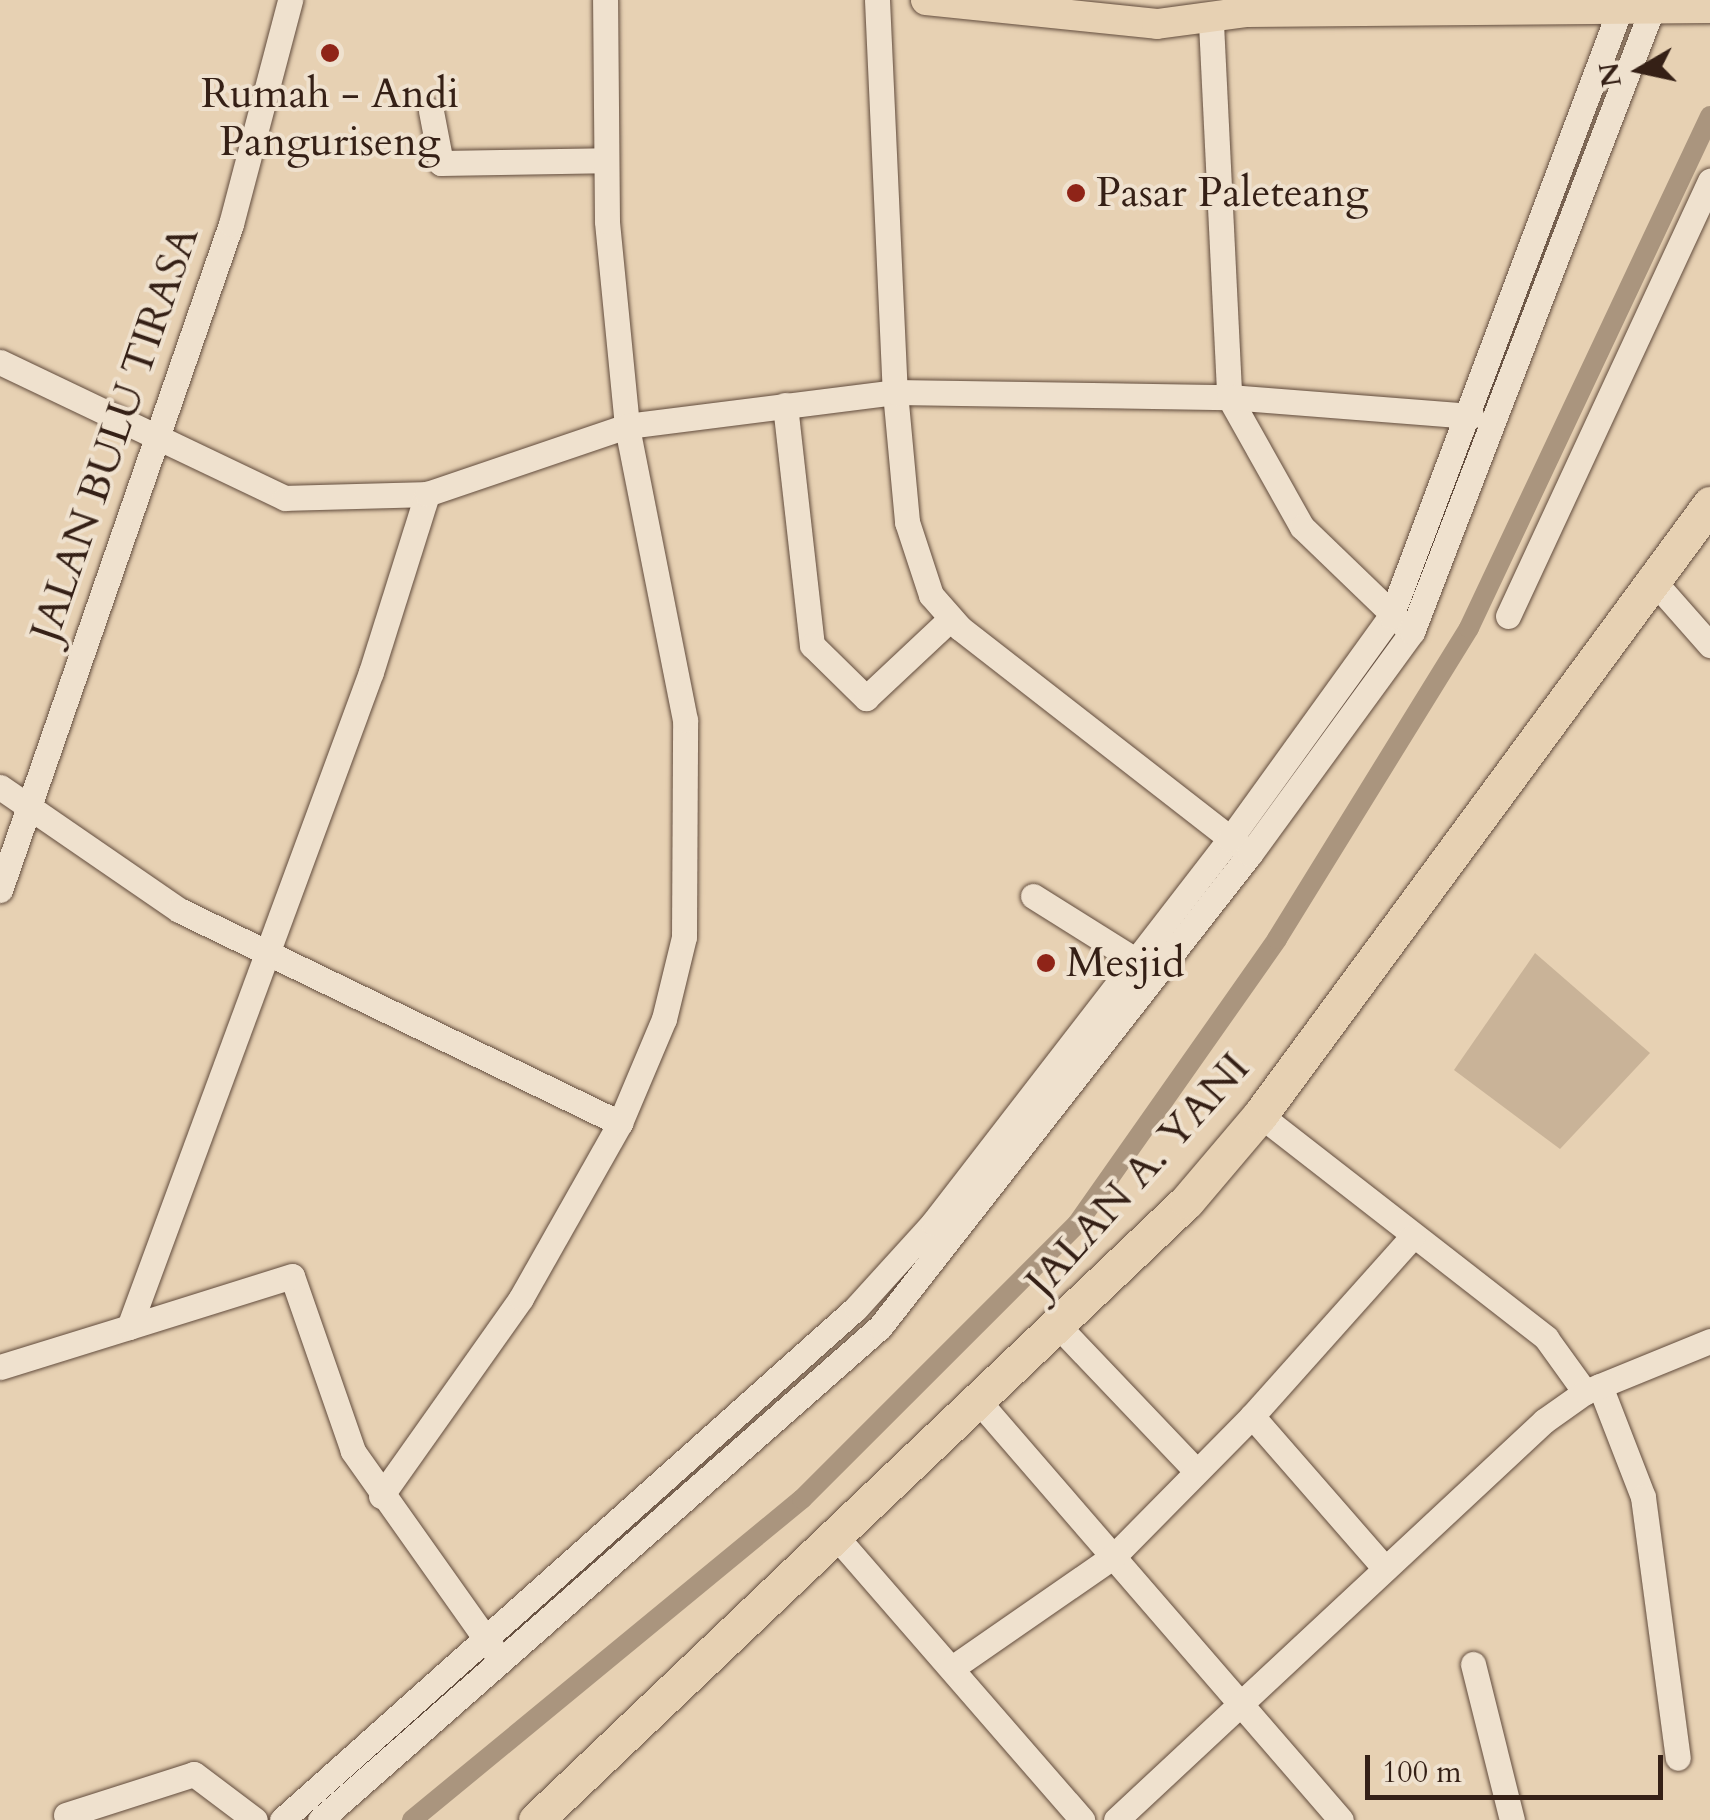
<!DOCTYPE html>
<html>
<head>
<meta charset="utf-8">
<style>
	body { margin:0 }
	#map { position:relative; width:1710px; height:1820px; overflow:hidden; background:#e7d1b3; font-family:Cardo,serif }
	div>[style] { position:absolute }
	.green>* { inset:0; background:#c9b398 }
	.canal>* { height:20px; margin:-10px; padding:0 10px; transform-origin:10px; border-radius:10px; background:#aa957e }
	.roads { filter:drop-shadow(0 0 2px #624c3d) drop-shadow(0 0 2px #624c3d) }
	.minor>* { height:25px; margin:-12.5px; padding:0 12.5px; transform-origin:12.5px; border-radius:12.5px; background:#efe1ce }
	.major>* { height:30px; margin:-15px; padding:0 15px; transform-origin:15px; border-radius:15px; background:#e7d1b3 }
	.highway>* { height:35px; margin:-17.5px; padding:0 17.5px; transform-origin:17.5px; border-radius:17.5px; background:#e7d1b3 }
	.dots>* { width:28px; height:28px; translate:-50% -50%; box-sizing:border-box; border:5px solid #efe1ce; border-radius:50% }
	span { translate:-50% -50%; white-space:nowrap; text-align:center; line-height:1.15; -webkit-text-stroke:8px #efe1ce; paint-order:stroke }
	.poi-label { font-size:42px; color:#352016 }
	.left { translate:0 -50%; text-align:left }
	.street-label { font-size:42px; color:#352016 }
	.north { position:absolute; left:1590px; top:20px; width:100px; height:100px; -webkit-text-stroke:8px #efe1ce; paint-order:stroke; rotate:261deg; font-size:28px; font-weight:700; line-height:40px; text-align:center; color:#352016 }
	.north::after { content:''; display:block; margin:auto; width:35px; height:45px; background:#352016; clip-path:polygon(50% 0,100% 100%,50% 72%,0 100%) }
	.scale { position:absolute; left:1365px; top:1755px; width:298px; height:45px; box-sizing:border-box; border:5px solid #352016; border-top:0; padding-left:12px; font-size:30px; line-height:35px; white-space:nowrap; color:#352016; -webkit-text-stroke:8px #efe1ce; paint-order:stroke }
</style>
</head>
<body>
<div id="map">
	<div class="green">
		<i style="clip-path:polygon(1535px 953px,1650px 1053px,1560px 1149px,1454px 1070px)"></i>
	</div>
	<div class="canal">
		<i style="left:412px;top:1820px;width:505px;rotate:-39.46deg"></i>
		<i style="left:802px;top:1499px;width:389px;rotate:-45deg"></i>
		<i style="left:1077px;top:1224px;width:348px;rotate:-54.9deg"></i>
		<i style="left:1277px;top:939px;width:365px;rotate:-58.3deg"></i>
		<i style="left:1469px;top:628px;width:566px;rotate:-64.79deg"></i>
	</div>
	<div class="roads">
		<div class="minor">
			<i style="left:877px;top:0;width:392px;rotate:87.4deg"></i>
			<i style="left:895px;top:392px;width:131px;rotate:84.7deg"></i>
			<i style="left:907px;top:522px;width:77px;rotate:71.8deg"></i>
			<i style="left:931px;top:595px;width:44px;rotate:48.7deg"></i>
			<i style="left:960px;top:628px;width:358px;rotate:37.9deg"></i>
			<i style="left:1211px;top:23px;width:374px;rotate:87.2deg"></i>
			<i style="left:1229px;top:397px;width:149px;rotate:60.7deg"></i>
			<i style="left:1302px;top:527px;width:141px;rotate:43.9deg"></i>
			<i style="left:431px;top:111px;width:53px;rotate:79.1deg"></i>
			<i style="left:441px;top:163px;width:164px;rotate:-1deg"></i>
			<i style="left:0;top:362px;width:316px;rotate:25.5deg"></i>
			<i style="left:285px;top:498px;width:142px;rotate:-1.6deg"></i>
			<i style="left:785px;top:405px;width:242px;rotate:83.6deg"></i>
			<i style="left:812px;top:645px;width:76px;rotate:44.5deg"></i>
			<i style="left:866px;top:698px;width:115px;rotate:-43.2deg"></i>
			<i style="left:1650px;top:577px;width:91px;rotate:48.6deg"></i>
			<i style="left:1508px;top:616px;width:480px;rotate:-65.1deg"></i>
			<i style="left:0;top:787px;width:217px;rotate:34.5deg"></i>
			<i style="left:179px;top:910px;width:490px;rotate:25.8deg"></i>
			<i style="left:0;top:890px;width:705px;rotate:-70.87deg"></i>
			<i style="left:231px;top:224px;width:232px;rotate:-75.2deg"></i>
			<i style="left:1033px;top:896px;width:120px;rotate:32.1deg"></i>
			<i style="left:1260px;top:1115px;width:363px;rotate:37.9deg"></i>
			<i style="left:1546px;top:1338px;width:67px;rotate:54.2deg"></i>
			<i style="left:1061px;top:1329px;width:196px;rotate:46.4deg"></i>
			<i style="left:0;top:1367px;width:135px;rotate:-17.2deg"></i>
			<i style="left:1600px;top:1386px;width:119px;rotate:68.8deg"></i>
			<i style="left:1643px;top:1497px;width:263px;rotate:82.4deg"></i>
			<i style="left:981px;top:1404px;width:550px;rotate:49.13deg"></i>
			<i style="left:1252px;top:1416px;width:240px;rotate:-48.2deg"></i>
			<i style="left:381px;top:1496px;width:242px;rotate:-54.7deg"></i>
			<i style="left:521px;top:1298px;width:201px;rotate:-60.5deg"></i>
			<i style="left:620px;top:1123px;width:113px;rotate:-67.1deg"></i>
			<i style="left:664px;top:1019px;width:84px;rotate:-76.3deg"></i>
			<i style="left:684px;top:937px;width:217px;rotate:-89.7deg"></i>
			<i style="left:685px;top:720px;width:300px;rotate:-101.2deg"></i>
			<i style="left:627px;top:426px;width:206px;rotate:-95.6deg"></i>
			<i style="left:607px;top:221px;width:221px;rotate:-90.5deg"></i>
			<i style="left:839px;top:1540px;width:371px;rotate:49deg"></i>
			<i style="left:500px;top:1659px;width:255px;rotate:-125.3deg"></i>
			<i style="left:353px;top:1451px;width:185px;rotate:-109.2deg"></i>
			<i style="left:292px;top:1276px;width:171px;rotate:162.6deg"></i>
			<i style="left:129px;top:1327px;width:698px;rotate:-69.72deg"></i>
			<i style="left:371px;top:672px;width:187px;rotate:-72.5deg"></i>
			<i style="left:427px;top:494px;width:211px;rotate:-18.8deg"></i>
			<i style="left:627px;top:426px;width:270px;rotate:-7.2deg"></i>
			<i style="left:895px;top:392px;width:334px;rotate:0.9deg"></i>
			<i style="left:1229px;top:397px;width:243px;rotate:4.5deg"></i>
			<i style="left:1473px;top:1664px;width:161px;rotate:76deg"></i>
			<i style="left:952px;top:1668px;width:197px;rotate:-34.7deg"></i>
			<i style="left:1114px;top:1556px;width:197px;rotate:-45.4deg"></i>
			<i style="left:1252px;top:1416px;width:198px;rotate:48.9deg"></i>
			<i style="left:66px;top:1815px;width:134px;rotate:-17.8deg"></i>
			<i style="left:194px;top:1774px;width:76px;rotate:37deg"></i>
			<i style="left:282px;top:1820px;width:769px;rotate:-41.73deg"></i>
			<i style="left:856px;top:1308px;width:115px;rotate:-47.8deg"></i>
			<i style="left:933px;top:1223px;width:485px;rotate:-52.3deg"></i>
			<i style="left:1230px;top:839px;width:275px;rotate:-54.2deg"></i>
			<i style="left:1391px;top:616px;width:649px;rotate:-69.33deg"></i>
			<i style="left:320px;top:1820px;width:746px;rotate:-41.36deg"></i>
			<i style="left:880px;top:1327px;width:601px;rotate:-51.97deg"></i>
			<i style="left:1250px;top:854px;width:275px;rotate:-53.9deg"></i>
			<i style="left:1412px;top:632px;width:668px;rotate:-68.93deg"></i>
			<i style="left:1116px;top:1820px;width:585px;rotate:-42.99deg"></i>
			<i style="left:1544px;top:1421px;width:50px;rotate:-35.3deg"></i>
			<i style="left:1585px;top:1392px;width:135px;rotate:-22.2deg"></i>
		</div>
		<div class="major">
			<i style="left:926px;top:0;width:232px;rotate:5.9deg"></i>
			<i style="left:1157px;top:24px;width:91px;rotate:-7.6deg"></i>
			<i style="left:1247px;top:12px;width:463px;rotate:-0.5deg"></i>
		</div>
		<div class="highway">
			<i style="left:536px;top:1820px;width:898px;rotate:-43.56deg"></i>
			<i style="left:1187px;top:1201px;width:113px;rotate:-49.7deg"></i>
			<i style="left:1260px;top:1115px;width:759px;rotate:-53.63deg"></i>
		</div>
	</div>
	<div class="dots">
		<i style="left:330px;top:53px;background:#8f2418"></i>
		<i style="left:1076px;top:193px;background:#8f2418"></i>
		<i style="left:1046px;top:963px;background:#8f2418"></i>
	</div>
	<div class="poi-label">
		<span style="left:330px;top:118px">Rumah - Andi<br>Panguriseng</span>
		<span class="left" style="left:1096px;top:193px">Pasar Paleteang</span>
		<span class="left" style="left:1066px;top:963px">Mesjid</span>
	</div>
	<div class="street-label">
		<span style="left:115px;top:434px;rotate:-71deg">JALAN BULU TIRASA</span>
		<span style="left:1138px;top:1175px;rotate:-48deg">JALAN A. YANI</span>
	</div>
	<div class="north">N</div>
	<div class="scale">100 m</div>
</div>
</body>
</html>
